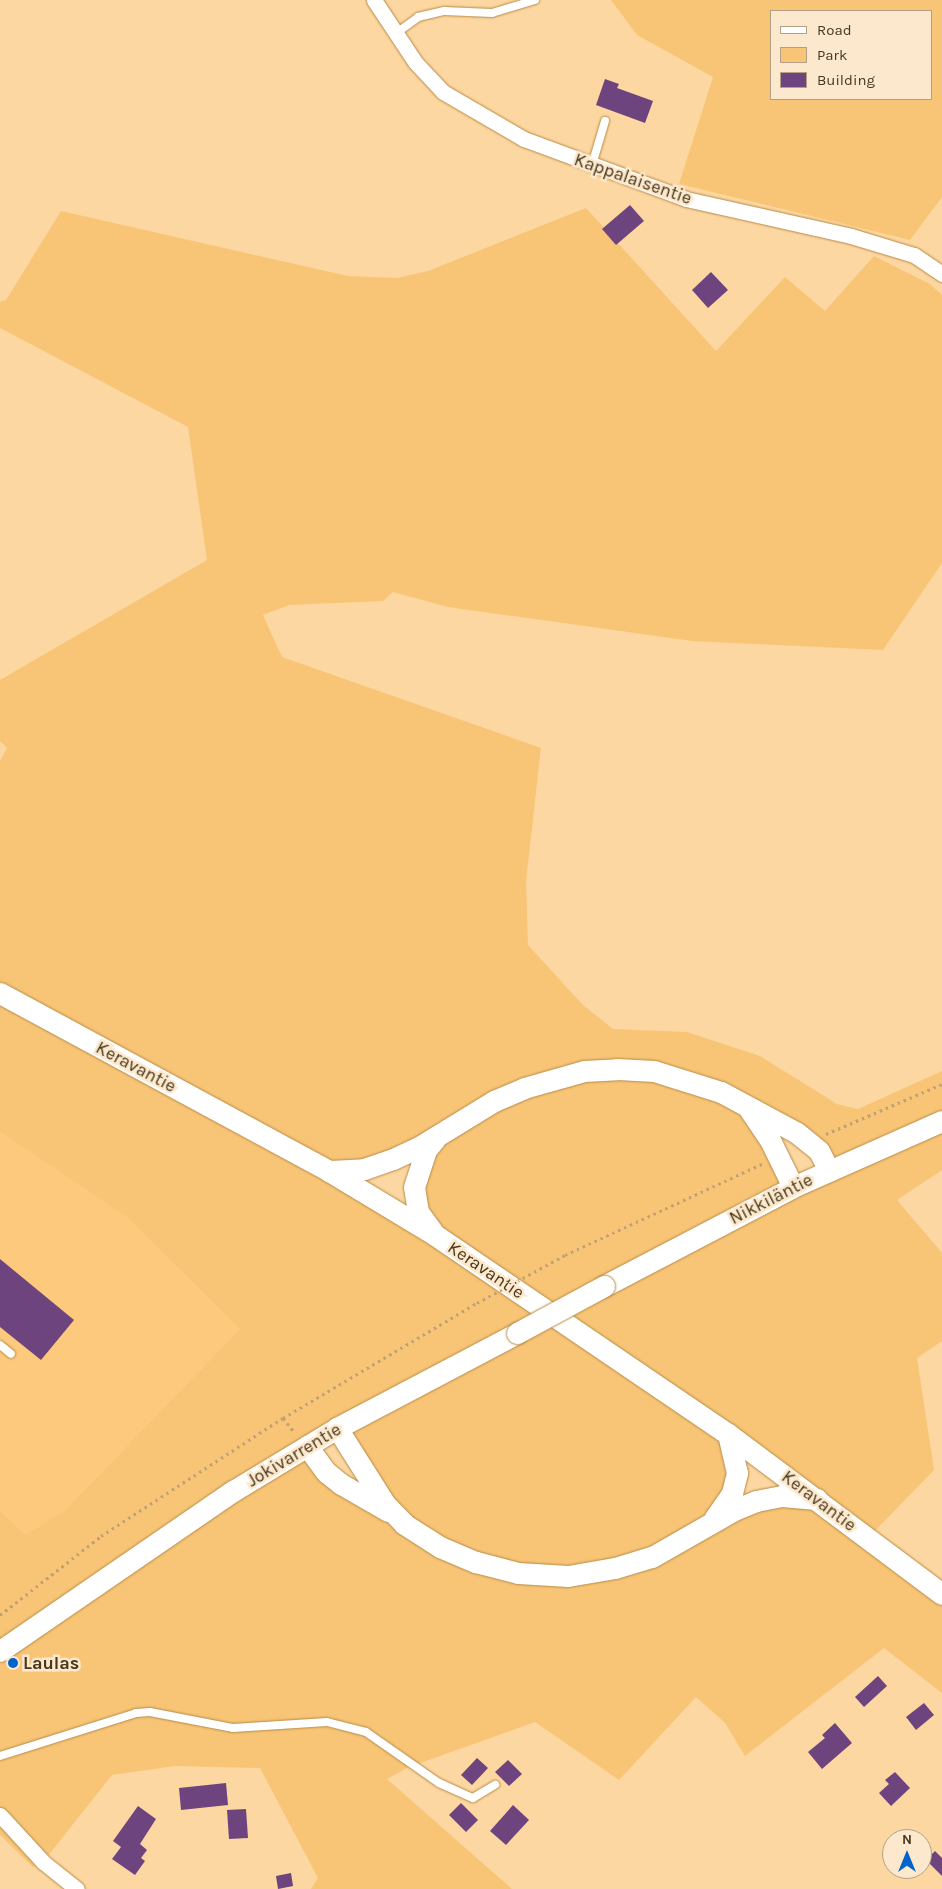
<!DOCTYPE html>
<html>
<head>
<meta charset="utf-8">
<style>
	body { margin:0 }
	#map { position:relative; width:942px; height:1889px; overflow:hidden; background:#fdd7a1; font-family:Karla,sans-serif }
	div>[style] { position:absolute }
	.built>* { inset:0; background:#fdc97c }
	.green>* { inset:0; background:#f8c577 }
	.building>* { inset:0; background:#6d447d }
	.path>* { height:3px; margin-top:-1.5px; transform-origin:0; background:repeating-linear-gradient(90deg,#c1a173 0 2.5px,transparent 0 6.5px) }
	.roads { filter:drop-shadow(0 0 1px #b88b47) drop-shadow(0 0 1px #b88b47) }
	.lane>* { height:8px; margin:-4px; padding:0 4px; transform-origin:4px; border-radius:4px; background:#fff }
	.street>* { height:15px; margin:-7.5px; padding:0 7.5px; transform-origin:7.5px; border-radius:7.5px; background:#fff }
	.secondary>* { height:21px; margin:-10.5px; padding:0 10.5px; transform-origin:10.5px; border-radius:10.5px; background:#fff }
	.path-bridge>* { height:3px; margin-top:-1.5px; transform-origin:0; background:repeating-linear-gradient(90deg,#c1a173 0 2.5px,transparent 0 6.5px) }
	.bridges { filter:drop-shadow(0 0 1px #b88b47) drop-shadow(0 0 1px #b88b47) }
	.secondary-bridge>* { height:21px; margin:-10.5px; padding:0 10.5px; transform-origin:10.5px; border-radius:10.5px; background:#fff }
	.dots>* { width:14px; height:14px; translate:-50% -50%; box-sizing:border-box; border:2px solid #fbe8cd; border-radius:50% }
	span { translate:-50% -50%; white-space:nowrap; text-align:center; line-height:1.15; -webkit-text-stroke:5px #fbe8cd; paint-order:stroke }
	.street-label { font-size:18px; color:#4a371a }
	.poi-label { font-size:18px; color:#4a371a; font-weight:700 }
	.left { translate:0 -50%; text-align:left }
	.legend { position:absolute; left:770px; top:10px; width:162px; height:90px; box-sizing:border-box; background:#fbe8cd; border:1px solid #b4a185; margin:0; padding:6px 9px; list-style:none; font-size:15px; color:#4a371a }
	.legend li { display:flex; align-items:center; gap:10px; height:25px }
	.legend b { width:25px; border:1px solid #b4a185 }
	.north { position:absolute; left:882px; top:1829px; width:50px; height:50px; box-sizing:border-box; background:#fbe8cd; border:1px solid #b4a185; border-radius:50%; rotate:0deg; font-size:14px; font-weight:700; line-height:20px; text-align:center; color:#4a371a }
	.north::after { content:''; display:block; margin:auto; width:18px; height:22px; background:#0064cc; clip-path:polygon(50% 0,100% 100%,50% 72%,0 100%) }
</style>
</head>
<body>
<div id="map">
	<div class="built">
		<i style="clip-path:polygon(0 1132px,125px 1216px,240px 1329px,65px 1510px,26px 1536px,0 1511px)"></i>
	</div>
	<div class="green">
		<i style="clip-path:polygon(evenodd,611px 0,942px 0,942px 197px,910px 240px,679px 184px,713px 77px,637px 35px,611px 0,771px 11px,931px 11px,931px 99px,771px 99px,771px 11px)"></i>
		<i style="clip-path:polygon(evenodd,586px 208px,716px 351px,785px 277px,825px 311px,874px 256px,930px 284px,942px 295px,942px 563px,883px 650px,692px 641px,448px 607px,393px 592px,383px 601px,289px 605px,263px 615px,282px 657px,541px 748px,526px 881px,528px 945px,583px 1005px,613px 1029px,687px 1032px,760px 1056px,837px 1104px,858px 1109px,942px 1071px,942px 1170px,897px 1200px,942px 1253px,942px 1341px,917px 1358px,934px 1470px,868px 1538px,942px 1594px,942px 1693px,884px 1648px,745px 1756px,725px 1723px,696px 1697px,619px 1780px,535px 1722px,409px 1767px,387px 1779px,512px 1889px,311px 1889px,318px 1878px,260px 1768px,175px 1766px,112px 1775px,43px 1862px,33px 1867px,0 1835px,0 1511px,26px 1535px,65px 1510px,240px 1329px,125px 1216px,0 1132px,0 761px,7px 748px,0 741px,0 680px,207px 560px,188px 427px,0 328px,0 302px,6px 300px,61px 211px,348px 276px,397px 278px,428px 271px,586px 208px,761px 1125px,819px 1151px,828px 1171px,793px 1187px,761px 1125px,586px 208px,426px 1150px,418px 1212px,330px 1171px,426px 1150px,586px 208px,338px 1429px,377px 1504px,307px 1446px,338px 1429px,586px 208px,729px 1435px,816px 1499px,734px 1510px,735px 1458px,729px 1435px)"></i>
	</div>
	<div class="building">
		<i style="clip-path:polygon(605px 79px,619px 84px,617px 88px,653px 101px,645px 123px,596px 105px)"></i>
		<i style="clip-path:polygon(630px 205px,644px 221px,616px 245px,602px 229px)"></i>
		<i style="clip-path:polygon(711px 272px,728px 290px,708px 308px,692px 290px)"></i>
		<i style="clip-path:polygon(0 1259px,74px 1320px,41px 1360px,0 1327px)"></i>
		<i style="clip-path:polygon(878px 1676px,887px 1686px,864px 1707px,855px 1697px)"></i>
		<i style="clip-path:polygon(924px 1703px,934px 1715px,916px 1730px,906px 1717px)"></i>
		<i style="clip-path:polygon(835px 1723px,852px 1743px,822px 1769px,808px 1752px,825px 1738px,822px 1735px)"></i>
		<i style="clip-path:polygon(477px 1758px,488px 1768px,472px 1785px,461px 1775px)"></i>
		<i style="clip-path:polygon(508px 1760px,522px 1774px,509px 1786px,495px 1772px)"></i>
		<i style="clip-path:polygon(895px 1772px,910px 1788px,891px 1806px,879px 1793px,889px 1784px,885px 1780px)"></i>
		<i style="clip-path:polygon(226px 1783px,228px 1805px,181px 1810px,179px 1788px)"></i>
		<i style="clip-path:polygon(461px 1803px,478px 1820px,466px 1832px,449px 1815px)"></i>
		<i style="clip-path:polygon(513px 1805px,529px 1820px,506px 1845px,490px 1831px)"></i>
		<i style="clip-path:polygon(138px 1806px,156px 1819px,140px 1844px,147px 1850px,141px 1858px,145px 1861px,135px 1875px,112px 1859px,121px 1847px,113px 1841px)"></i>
		<i style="clip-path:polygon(246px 1809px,248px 1838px,229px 1839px,227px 1810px)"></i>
		<i style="clip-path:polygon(935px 1851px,942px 1858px,942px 1876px,926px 1860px)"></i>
		<i style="clip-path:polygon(291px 1873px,293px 1886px,278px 1889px,276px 1876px)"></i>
	</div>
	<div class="path">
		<i style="left:826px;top:1134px;width:126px;rotate:-23.3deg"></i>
		<i style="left:565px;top:1255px;width:217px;rotate:-24.8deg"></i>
		<i style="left:283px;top:1418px;width:19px;rotate:51deg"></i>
		<i style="left:0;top:1615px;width:128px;rotate:-38deg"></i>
		<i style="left:101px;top:1536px;width:217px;rotate:-33deg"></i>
		<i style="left:283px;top:1418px;width:226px;rotate:-30.7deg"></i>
	</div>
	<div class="roads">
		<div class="lane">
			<i style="left:395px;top:34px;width:29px;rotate:-36deg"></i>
			<i style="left:418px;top:17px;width:27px;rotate:-13deg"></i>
			<i style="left:444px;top:11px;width:48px;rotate:2.4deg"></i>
			<i style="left:492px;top:13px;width:45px;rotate:-16.8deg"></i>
			<i style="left:592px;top:165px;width:46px;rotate:-73.5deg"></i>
			<i style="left:0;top:1345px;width:14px;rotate:39deg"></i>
			<i style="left:0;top:1756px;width:143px;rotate:-17.5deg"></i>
			<i style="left:136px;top:1713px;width:14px;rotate:-4deg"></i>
			<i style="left:150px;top:1712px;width:85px;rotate:10.9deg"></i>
			<i style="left:233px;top:1728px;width:94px;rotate:-3.7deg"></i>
			<i style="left:327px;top:1722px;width:40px;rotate:14.4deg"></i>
			<i style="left:366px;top:1732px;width:89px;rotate:34.9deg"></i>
			<i style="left:439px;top:1783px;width:37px;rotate:24deg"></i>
			<i style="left:473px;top:1798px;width:26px;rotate:-31deg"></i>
		</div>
		<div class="street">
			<i style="left:374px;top:0;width:74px;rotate:56.5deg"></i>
			<i style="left:415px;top:62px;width:41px;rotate:47deg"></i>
			<i style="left:443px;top:92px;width:94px;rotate:30.1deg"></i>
			<i style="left:524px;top:139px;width:173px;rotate:20.3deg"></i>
			<i style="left:686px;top:199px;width:169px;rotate:12.6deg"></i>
			<i style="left:851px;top:236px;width:66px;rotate:16.8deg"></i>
			<i style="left:914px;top:255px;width:34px;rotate:34deg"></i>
			<i style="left:0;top:1815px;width:64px;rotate:47.5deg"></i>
			<i style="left:43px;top:1862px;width:43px;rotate:38.5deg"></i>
		</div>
		<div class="secondary">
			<i style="left:0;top:993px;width:374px;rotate:28.4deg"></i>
			<i style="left:329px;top:1171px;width:124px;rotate:31.1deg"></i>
			<i style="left:435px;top:1235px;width:354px;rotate:34.2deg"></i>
			<i style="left:728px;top:1434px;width:267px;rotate:36.8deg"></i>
			<i style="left:749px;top:1109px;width:37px;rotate:56deg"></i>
			<i style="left:770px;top:1140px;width:52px;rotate:63.9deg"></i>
			<i style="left:329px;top:1171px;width:35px;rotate:-3deg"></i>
			<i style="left:364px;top:1169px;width:31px;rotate:-19deg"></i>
			<i style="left:393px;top:1159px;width:29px;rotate:-25deg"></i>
			<i style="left:419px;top:1147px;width:88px;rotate:-31.5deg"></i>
			<i style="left:494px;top:1101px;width:33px;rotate:-23deg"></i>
			<i style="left:524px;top:1088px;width:62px;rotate:-15.8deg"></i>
			<i style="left:584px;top:1071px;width:33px;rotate:-3deg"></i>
			<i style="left:617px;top:1069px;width:37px;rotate:3deg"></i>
			<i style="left:654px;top:1071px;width:70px;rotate:17.4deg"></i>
			<i style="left:721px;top:1092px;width:86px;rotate:28.3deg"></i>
			<i style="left:797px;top:1133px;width:28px;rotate:39deg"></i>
			<i style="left:819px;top:1151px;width:22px;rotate:63deg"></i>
			<i style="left:432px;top:1231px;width:24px;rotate:-126deg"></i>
			<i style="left:418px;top:1212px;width:25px;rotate:-99deg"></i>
			<i style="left:414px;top:1187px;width:39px;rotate:-72deg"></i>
			<i style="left:426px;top:1150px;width:14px;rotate:-51deg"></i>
			<i style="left:604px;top:1286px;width:213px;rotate:-27.6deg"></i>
			<i style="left:793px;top:1187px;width:163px;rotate:-23.9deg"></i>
			<i style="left:337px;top:1428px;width:90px;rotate:57.7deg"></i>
			<i style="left:385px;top:1504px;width:28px;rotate:46deg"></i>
			<i style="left:404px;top:1524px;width:43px;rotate:32.6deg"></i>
			<i style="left:440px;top:1547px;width:39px;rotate:23deg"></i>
			<i style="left:476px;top:1562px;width:43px;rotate:14.7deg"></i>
			<i style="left:518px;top:1573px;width:50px;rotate:3.4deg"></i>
			<i style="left:568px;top:1576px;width:48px;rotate:-9.7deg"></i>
			<i style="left:615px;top:1568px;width:39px;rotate:-17deg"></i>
			<i style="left:652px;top:1557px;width:95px;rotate:-29.8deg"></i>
			<i style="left:734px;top:1510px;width:24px;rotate:-22deg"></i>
			<i style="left:756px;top:1501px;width:26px;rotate:-11deg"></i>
			<i style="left:782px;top:1496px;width:35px;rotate:5deg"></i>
			<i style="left:307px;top:1446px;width:32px;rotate:54deg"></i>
			<i style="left:326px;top:1472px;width:19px;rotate:39deg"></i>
			<i style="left:341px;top:1484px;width:54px;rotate:29.9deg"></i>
			<i style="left:714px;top:1519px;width:32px;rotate:-55deg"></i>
			<i style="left:732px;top:1493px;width:21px;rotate:-76deg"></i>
			<i style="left:737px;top:1473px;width:40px;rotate:-103deg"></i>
			<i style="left:0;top:1651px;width:283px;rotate:-34.5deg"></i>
			<i style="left:233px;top:1491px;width:122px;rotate:-31.2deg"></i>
			<i style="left:337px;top:1428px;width:204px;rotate:-27.8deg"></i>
		</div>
	</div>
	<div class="path-bridge">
		<i style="left:477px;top:1303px;width:100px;rotate:-28.6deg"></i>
	</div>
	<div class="bridges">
		<div class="secondary-bridge">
			<i style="left:517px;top:1333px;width:99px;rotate:-28.4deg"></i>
		</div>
	</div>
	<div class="dots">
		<i style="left:13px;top:1663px;background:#0064cc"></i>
	</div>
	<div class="street-label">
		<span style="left:633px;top:179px;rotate:19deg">Kappalaisentie</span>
		<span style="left:136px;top:1067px;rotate:28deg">Keravantie</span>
		<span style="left:771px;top:1199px;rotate:-27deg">Nikkiläntie</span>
		<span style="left:486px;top:1270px;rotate:34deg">Keravantie</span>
		<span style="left:294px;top:1455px;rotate:-31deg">Jokivarrentie</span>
		<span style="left:819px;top:1501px;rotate:37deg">Keravantie</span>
	</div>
	<div class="poi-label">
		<span class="left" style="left:23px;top:1663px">Laulas</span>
	</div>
	<ul class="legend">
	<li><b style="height:6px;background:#fff"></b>Road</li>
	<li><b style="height:14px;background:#f8c577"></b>Park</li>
	<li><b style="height:14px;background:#6d447d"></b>Building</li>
	</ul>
	<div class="north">N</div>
</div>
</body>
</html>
